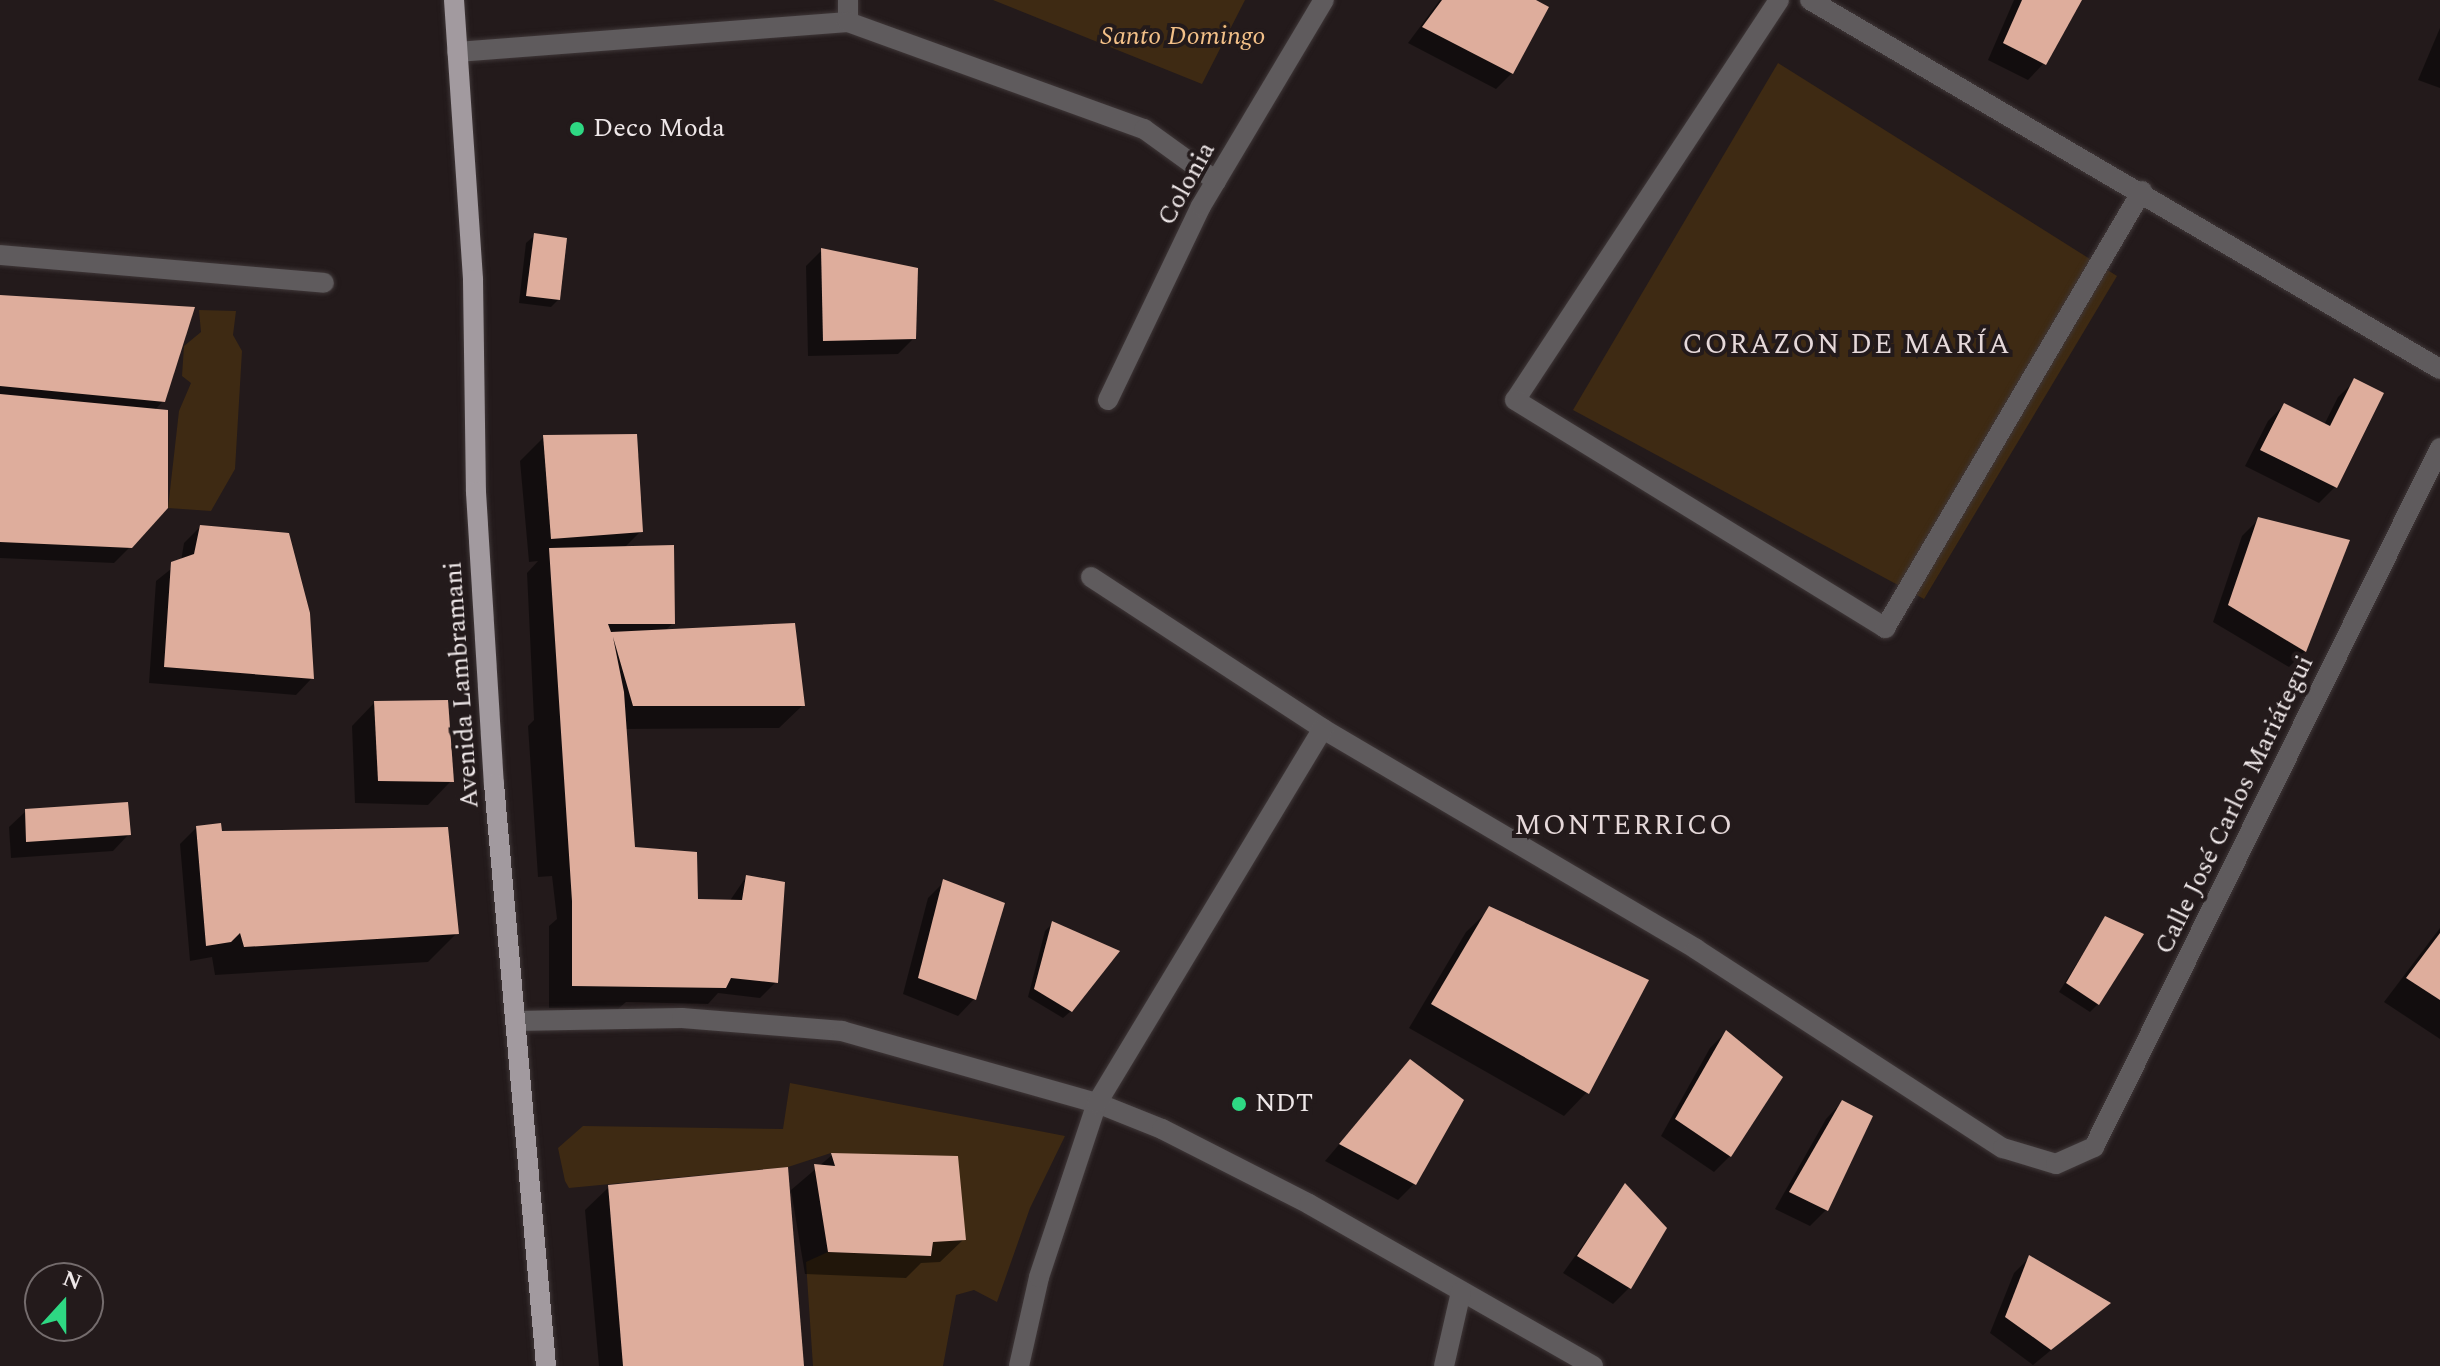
<!DOCTYPE html>
<html>
<head>
<meta charset="utf-8">
<style>
	body { margin:0 }
	#map { position:relative; width:2440px; height:1366px; overflow:hidden; background:#231a1b; font-family:Spectral,serif }
	div>[style] { position:absolute }
	.green>* { inset:0; background:#3e2a13 }
	.shadow>* { inset:0; background:#0007 }
	.building>* { inset:0; background:#dead9c }
	.roads { filter:drop-shadow(0 0 2px #3f3738) drop-shadow(0 0 2px #3f3738) }
	.minor>* { height:20px; margin:-10px; padding:0 10px; transform-origin:10px; border-radius:10px; background:#5f5b5d }
	.major>* { height:20px; margin:-10px; padding:0 10px; transform-origin:10px; border-radius:10px; background:#a29a9f }
	.dots>* { width:22px; height:22px; translate:-50% -50%; box-sizing:border-box; border:4px solid #231a1b; border-radius:50% }
	span { translate:-50% -50%; white-space:nowrap; text-align:center; line-height:1.15; -webkit-text-stroke:8px #231a1b; paint-order:stroke }
	.park-label { font-size:26px; color:#f3c088; font-style:italic }
	.poi-label { font-size:26px; color:#eee7e8 }
	.left { translate:0 -50%; text-align:left }
	.street-label { font-size:26px; color:#eee7e8 }
	.neighbourhood-label { font-size:28px; color:#e6d9da; letter-spacing:2px }
	.north { position:absolute; left:24px; top:1262px; width:80px; height:80px; box-sizing:border-box; background:#231a1b; border:2px solid #746c6d; border-radius:50%; rotate:21deg; font-size:22px; font-weight:700; line-height:32px; text-align:center; color:#eee7e8 }
	.north::after { content:''; display:block; margin:auto; width:28px; height:36px; background:#2ed883; clip-path:polygon(50% 0,100% 100%,50% 72%,0 100%) }
</style>
</head>
<body>
<div id="map">
	<div class="green">
		<i style="clip-path:polygon(993px 0,1245px 0,1202px 84px)"></i>
		<i style="clip-path:polygon(1778px 63px,2117px 276px,1924px 599px,1573px 410px)"></i>
		<i style="clip-path:polygon(199px 310px,236px 311px,233px 335px,242px 351px,235px 469px,211px 511px,168px 508px,179px 411px,191px 383px,182px 376px,184px 346px,201px 332px)"></i>
		<i style="clip-path:polygon(790px 1083px,1065px 1136px,1030px 1208px,997px 1302px,974px 1290px,956px 1295px,943px 1366px,813px 1366px,806px 1262px,828px 1252px,931px 1256px,933px 1242px,831px 1153px,788px 1167px,569px 1188px,565px 1181px,558px 1148px,583px 1126px,783px 1129px)"></i>
	</div>
	<div class="shadow">
		<i style="clip-path:polygon(1440px 0,1532px 0,1512px 73px,1496px 89px,1408px 43px)"></i>
		<i style="clip-path:polygon(2014px 0,2080px 0,2044px 63px,2028px 80px,1988px 60px)"></i>
		<i style="clip-path:polygon(2440px 28px,2440px 88px,2418px 80px)"></i>
		<i style="clip-path:polygon(534px 236px,559px 299px,551px 307px,519px 303px,526px 243px)"></i>
		<i style="clip-path:polygon(822px 250px,914px 338px,898px 354px,808px 356px,806px 266px)"></i>
		<i style="clip-path:polygon(0 297px,163px 401px,154px 411px,130px 547px,114px 563px,0 558px)"></i>
		<i style="clip-path:polygon(2355px 381px,2381px 394px,2335px 487px,2319px 503px,2245px 466px,2268px 421px,2284px 405px,2324px 425px,2338px 397px)"></i>
		<i style="clip-path:polygon(544px 437px,641px 531px,624px 548px,673px 623px,665px 631px,803px 705px,779px 728px,624px 729px,632px 846px,696px 901px,729px 902px,746px 877px,776px 982px,760px 998px,718px 993px,708px 1004px,626px 1002px,618px 1009px,549px 1008px,549px 926px,557px 919px,552px 876px,538px 877px,528px 726px,534px 720px,527px 573px,538px 561px,529px 562px,520px 461px)"></i>
		<i style="clip-path:polygon(2259px 519px,2347px 541px,2305px 651px,2289px 667px,2213px 622px,2242px 536px)"></i>
		<i style="clip-path:polygon(200px 527px,312px 678px,296px 695px,149px 683px,156px 581px,181px 561px,184px 543px)"></i>
		<i style="clip-path:polygon(375px 702px,451px 781px,428px 805px,355px 803px,352px 726px)"></i>
		<i style="clip-path:polygon(26px 811px,129px 834px,113px 851px,11px 858px,9px 827px)"></i>
		<i style="clip-path:polygon(196px 828px,221px 835px,457px 933px,428px 962px,215px 975px,212px 957px,190px 961px,180px 844px)"></i>
		<i style="clip-path:polygon(944px 882px,1002px 904px,974px 999px,958px 1016px,903px 994px,928px 898px)"></i>
		<i style="clip-path:polygon(1490px 909px,1587px 1092px,1564px 1116px,1409px 1028px,1466px 932px)"></i>
		<i style="clip-path:polygon(2105px 918px,2098px 1004px,2090px 1012px,2059px 992px)"></i>
		<i style="clip-path:polygon(1052px 924px,1071px 1011px,1063px 1018px,1028px 997px,1045px 931px)"></i>
		<i style="clip-path:polygon(2440px 928px,2440px 1039px,2384px 1002px)"></i>
		<i style="clip-path:polygon(1726px 1032px,1730px 1156px,1714px 1172px,1661px 1136px,1710px 1048px)"></i>
		<i style="clip-path:polygon(1410px 1061px,1414px 1184px,1398px 1200px,1325px 1161px)"></i>
		<i style="clip-path:polygon(1842px 1102px,1826px 1210px,1810px 1226px,1775px 1209px,1826px 1119px)"></i>
		<i style="clip-path:polygon(832px 1155px,964px 1239px,940px 1262px,921px 1263px,906px 1278px,805px 1274px,791px 1190px)"></i>
		<i style="clip-path:polygon(1625px 1186px,1664px 1228px,1629px 1288px,1613px 1304px,1563px 1273px)"></i>
		<i style="clip-path:polygon(609px 1187px,802px 1366px,599px 1366px,585px 1210px)"></i>
		<i style="clip-path:polygon(2030px 1257px,2108px 1303px,2033px 1365px,1990px 1333px,2014px 1273px)"></i>
	</div>
	<div class="building">
		<i style="clip-path:polygon(1442px 0,1536px 0,1549px 7px,1513px 74px,1422px 27px)"></i>
		<i style="clip-path:polygon(2022px 0,2082px 0,2046px 65px,2003px 43px)"></i>
		<i style="clip-path:polygon(534px 233px,567px 238px,560px 300px,526px 296px)"></i>
		<i style="clip-path:polygon(821px 248px,918px 268px,916px 339px,823px 341px)"></i>
		<i style="clip-path:polygon(0 295px,195px 307px,165px 402px,0 386px)"></i>
		<i style="clip-path:polygon(2354px 378px,2384px 393px,2337px 488px,2260px 450px,2284px 403px,2330px 426px)"></i>
		<i style="clip-path:polygon(0 394px,168px 410px,168px 508px,132px 548px,0 542px)"></i>
		<i style="clip-path:polygon(637px 434px,643px 532px,551px 539px,543px 435px)"></i>
		<i style="clip-path:polygon(2258px 517px,2350px 540px,2306px 652px,2228px 605px)"></i>
		<i style="clip-path:polygon(200px 525px,289px 533px,310px 613px,314px 679px,164px 667px,171px 562px,194px 554px)"></i>
		<i style="clip-path:polygon(674px 545px,675px 624px,608px 624px,611px 632px,795px 623px,805px 706px,633px 706px,613px 637px,624px 692px,635px 847px,697px 852px,698px 899px,742px 900px,746px 875px,785px 882px,778px 983px,731px 978px,726px 988px,572px 986px,572px 901px,549px 548px)"></i>
		<i style="clip-path:polygon(448px 700px,454px 782px,378px 781px,374px 701px)"></i>
		<i style="clip-path:polygon(128px 802px,131px 835px,26px 842px,25px 809px)"></i>
		<i style="clip-path:polygon(221px 823px,222px 831px,448px 827px,459px 934px,244px 947px,240px 933px,231px 942px,206px 946px,196px 826px)"></i>
		<i style="clip-path:polygon(943px 879px,1005px 903px,976px 1000px,918px 978px)"></i>
		<i style="clip-path:polygon(1489px 906px,1649px 980px,1589px 1094px,1431px 1004px)"></i>
		<i style="clip-path:polygon(2105px 916px,2144px 934px,2099px 1005px,2066px 983px)"></i>
		<i style="clip-path:polygon(1052px 921px,1120px 951px,1072px 1012px,1034px 989px)"></i>
		<i style="clip-path:polygon(2440px 933px,2440px 1000px,2406px 978px)"></i>
		<i style="clip-path:polygon(1726px 1030px,1783px 1077px,1731px 1157px,1675px 1119px)"></i>
		<i style="clip-path:polygon(1410px 1059px,1464px 1100px,1416px 1185px,1339px 1144px)"></i>
		<i style="clip-path:polygon(1842px 1100px,1873px 1116px,1828px 1211px,1789px 1192px)"></i>
		<i style="clip-path:polygon(831px 1153px,958px 1156px,966px 1240px,933px 1242px,931px 1256px,828px 1252px,814px 1164px,835px 1166px)"></i>
		<i style="clip-path:polygon(788px 1167px,804px 1366px,623px 1366px,608px 1185px)"></i>
		<i style="clip-path:polygon(1625px 1183px,1667px 1228px,1631px 1289px,1577px 1256px)"></i>
		<i style="clip-path:polygon(2029px 1255px,2111px 1303px,2051px 1350px,2005px 1317px)"></i>
	</div>
	<div class="roads">
		<div class="minor">
			<i style="left:1779px;top:0;width:479px;rotate:123.4deg"></i>
			<i style="left:1515px;top:400px;width:435px;rotate:31.6deg"></i>
			<i style="left:1885px;top:628px;width:507px;rotate:-59.54deg"></i>
			<i style="left:1810px;top:0;width:730px;rotate:30.36deg"></i>
			<i style="left:848px;top:22px;width:22px;rotate:-90deg"></i>
			<i style="left:457px;top:52px;width:392px;rotate:-4.4deg"></i>
			<i style="left:848px;top:22px;width:315px;rotate:19.9deg"></i>
			<i style="left:1144px;top:129px;width:89px;rotate:35.8deg"></i>
			<i style="left:0;top:255px;width:325px;rotate:4.9deg"></i>
			<i style="left:1108px;top:400px;width:215px;rotate:-64.4deg"></i>
			<i style="left:1201px;top:206px;width:240px;rotate:-59.2deg"></i>
			<i style="left:1091px;top:577px;width:277px;rotate:33.2deg"></i>
			<i style="left:1323px;top:729px;width:433px;rotate:30.5deg"></i>
			<i style="left:1696px;top:949px;width:366px;rotate:33deg"></i>
			<i style="left:2003px;top:1148px;width:55px;rotate:16.8deg"></i>
			<i style="left:2056px;top:1164px;width:42px;rotate:-24.1deg"></i>
			<i style="left:2094px;top:1147px;width:780px;rotate:-63.66deg"></i>
			<i style="left:515px;top:1021px;width:167px;rotate:-1deg"></i>
			<i style="left:682px;top:1018px;width:161px;rotate:4.6deg"></i>
			<i style="left:842px;top:1031px;width:265px;rotate:15.8deg"></i>
			<i style="left:1097px;top:1103px;width:70px;rotate:21.8deg"></i>
			<i style="left:1162px;top:1129px;width:165px;rotate:27deg"></i>
			<i style="left:1309px;top:1204px;width:327px;rotate:29.7deg"></i>
			<i style="left:1019px;top:1366px;width:91px;rotate:-77.3deg"></i>
			<i style="left:1039px;top:1277px;width:183px;rotate:-71.6deg"></i>
			<i style="left:1097px;top:1103px;width:437px;rotate:-58.9deg"></i>
			<i style="left:1444px;top:1366px;width:76px;rotate:-77.1deg"></i>
		</div>
		<div class="major">
			<i style="left:454px;top:0;width:281px;rotate:86.1deg"></i>
			<i style="left:473px;top:280px;width:212px;rotate:89.2deg"></i>
			<i style="left:476px;top:492px;width:293px;rotate:86.5deg"></i>
			<i style="left:494px;top:784px;width:584px;rotate:84.89deg"></i>
		</div>
	</div>
	<div class="dots">
		<i style="left:577px;top:129px;background:#2ed883"></i>
		<i style="left:1239px;top:1104px;background:#2ed883"></i>
	</div>
	<div class="park-label">
		<span style="left:1183px;top:37px">Santo Domingo</span>
	</div>
	<div class="poi-label">
		<span class="left" style="left:593px;top:129px">Deco Moda</span>
		<span class="left" style="left:1255px;top:1104px">NDT</span>
	</div>
	<div class="street-label">
		<span style="left:1187px;top:184px;rotate:-61deg">Colonia</span>
		<span style="left:462px;top:685px;rotate:-94deg">Avenida Lambramani</span>
		<span style="left:2235px;top:805px;rotate:-64deg">Calle José Carlos Mariátegui</span>
	</div>
	<div class="neighbourhood-label">
		<span style="left:1847px;top:345px">CORAZON DE MARÍA</span>
		<span style="left:1624px;top:826px">MONTERRICO</span>
	</div>
	<div class="north">N</div>
</div>
</body>
</html>
